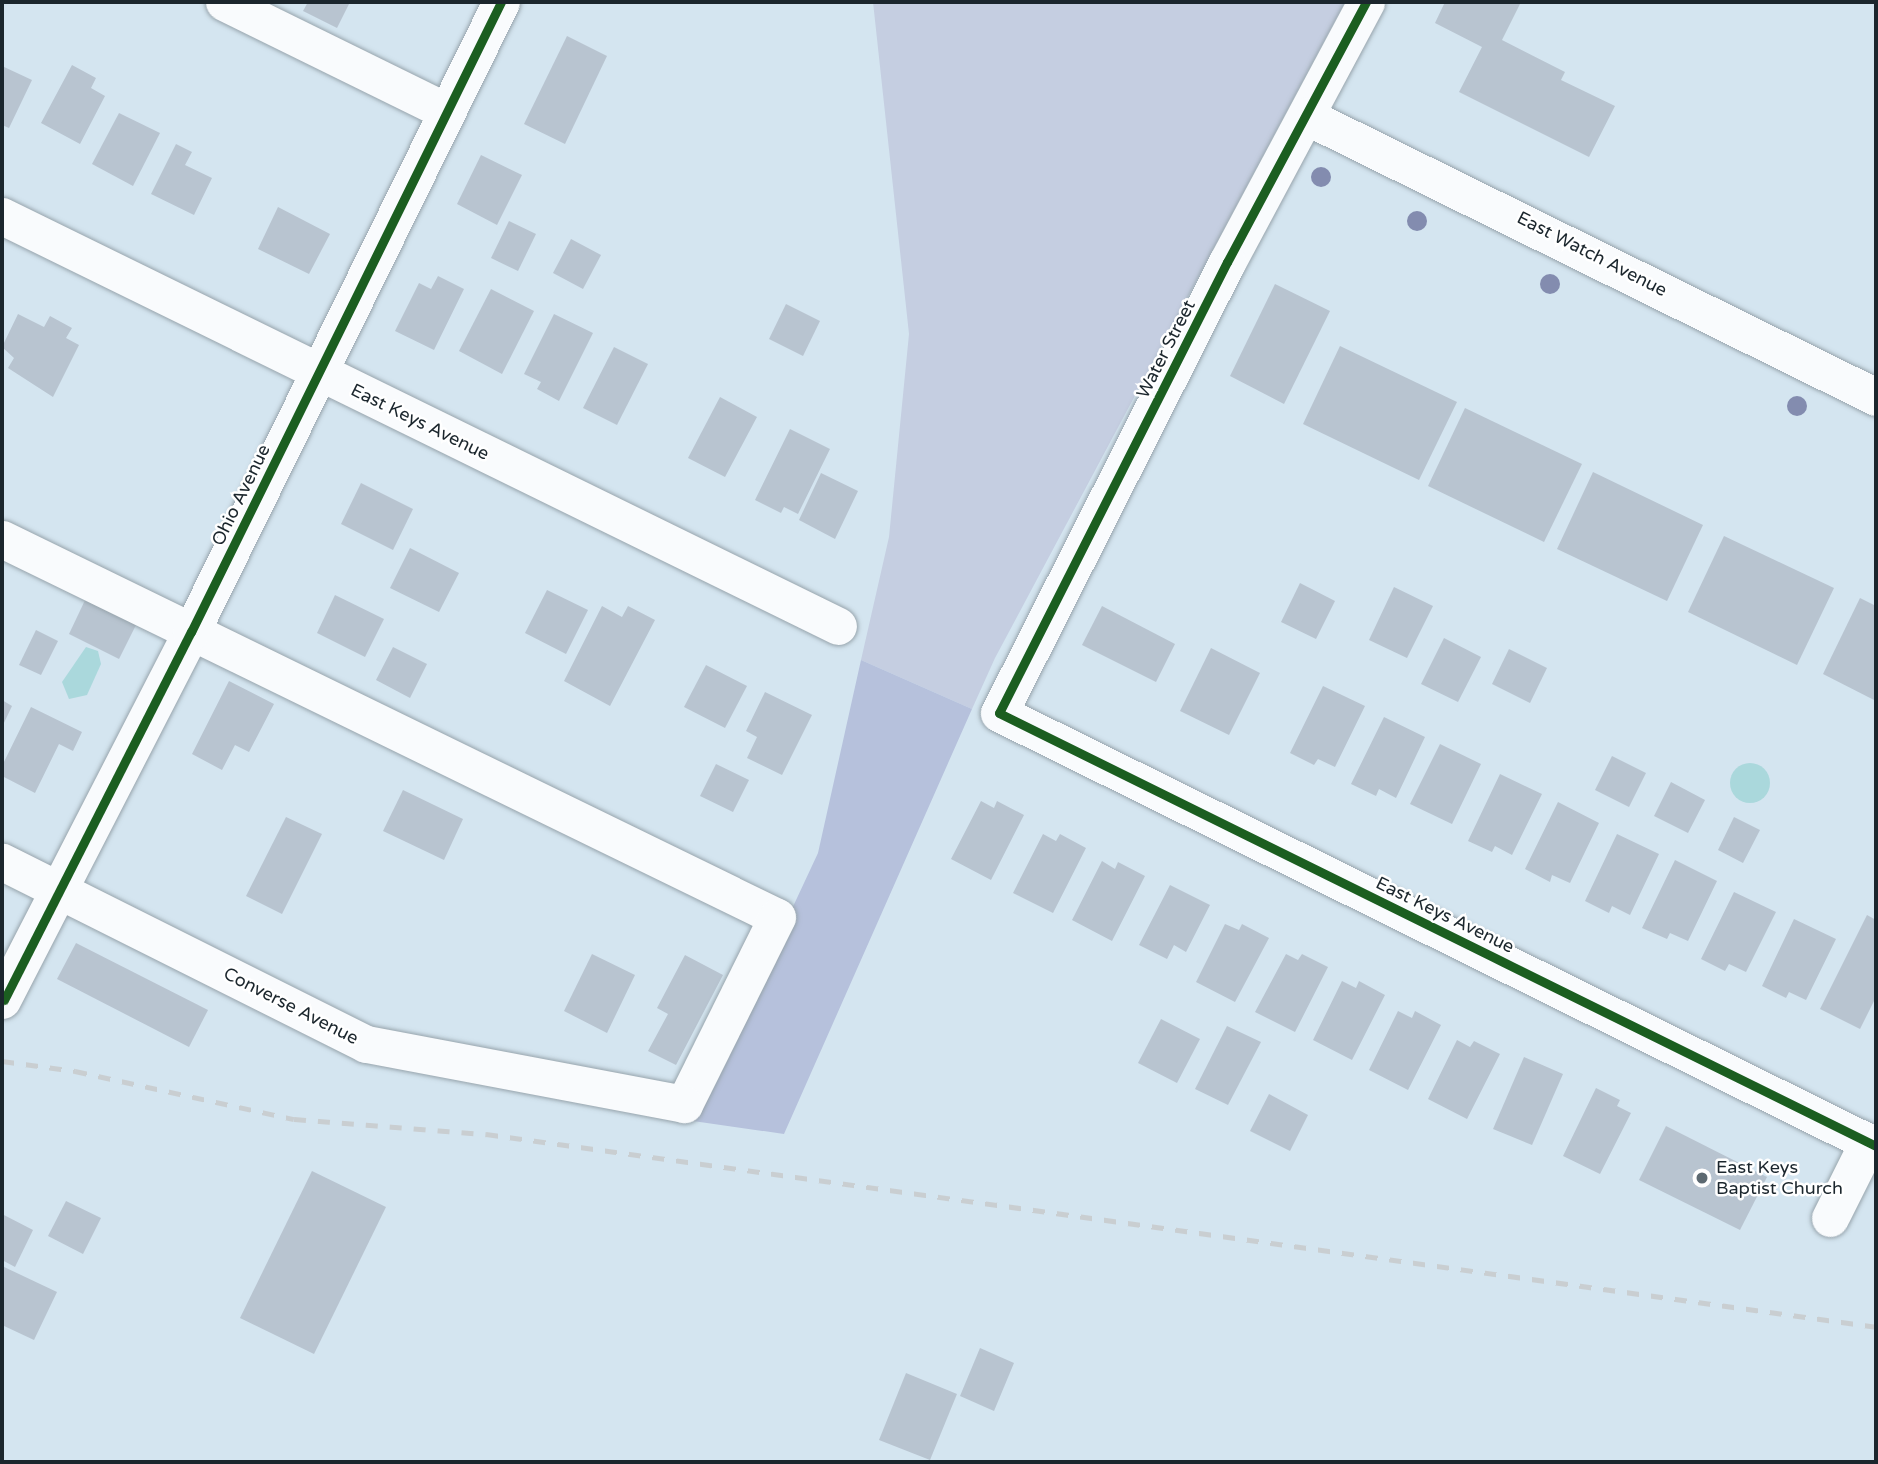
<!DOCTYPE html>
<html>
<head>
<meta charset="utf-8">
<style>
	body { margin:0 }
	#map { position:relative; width:1878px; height:1464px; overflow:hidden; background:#d4e5f0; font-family:"Varela Round",sans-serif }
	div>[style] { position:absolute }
	.green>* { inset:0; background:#c5cee1 }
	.forest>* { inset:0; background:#b6c1dc }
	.water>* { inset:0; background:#aad8dc }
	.round { border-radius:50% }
	.building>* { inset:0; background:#b8c4d0 }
	.roads { filter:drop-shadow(0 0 2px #97a4ac) drop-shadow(0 0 2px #97a4ac) }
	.minor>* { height:37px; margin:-18.5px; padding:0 18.5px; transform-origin:18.5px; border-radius:18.5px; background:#f9fbfd }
	.rail>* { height:5px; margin-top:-2.5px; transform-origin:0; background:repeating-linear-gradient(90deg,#c9ced1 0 12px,transparent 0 24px) }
	.cycleway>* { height:9px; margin:-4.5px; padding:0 4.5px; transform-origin:4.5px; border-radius:4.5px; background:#1b5e20 }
	.trees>* { width:20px; height:20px; margin:-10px; border-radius:50%; background:#838caf }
	.dots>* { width:19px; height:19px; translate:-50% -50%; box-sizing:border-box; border:4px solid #fff; border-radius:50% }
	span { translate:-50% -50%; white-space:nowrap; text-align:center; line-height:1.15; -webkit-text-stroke:5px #fff; paint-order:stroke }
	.street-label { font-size:18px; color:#1b262d }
	.poi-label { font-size:18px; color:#1b262d }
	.left { translate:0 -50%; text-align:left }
	.frame { position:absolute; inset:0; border:4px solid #1b262d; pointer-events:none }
</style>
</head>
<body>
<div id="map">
	<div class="green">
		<i style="clip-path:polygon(873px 2px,1345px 2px,995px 658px,972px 709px,861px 660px,889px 537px,909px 334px)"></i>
	</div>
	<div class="forest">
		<i style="clip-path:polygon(861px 660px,972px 709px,784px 1134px,693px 1121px,818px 853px)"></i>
	</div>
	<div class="water">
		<i style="clip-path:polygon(86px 647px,98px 651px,101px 664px,87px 695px,69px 699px,62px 682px)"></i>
		<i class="round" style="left:1730px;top:763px;width:40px;height:40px"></i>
	</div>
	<div class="building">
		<i style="clip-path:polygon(308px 2px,350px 2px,337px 28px,303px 11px)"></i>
		<i style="clip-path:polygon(1445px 2px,1521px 2px,1502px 40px,1565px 72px,1561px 80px,1615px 106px,1589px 157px,1459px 92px,1482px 47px,1435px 23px)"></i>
		<i style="clip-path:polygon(567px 36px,607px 56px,565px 144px,524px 124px)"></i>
		<i style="clip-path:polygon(72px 65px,96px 78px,91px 88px,105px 96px,80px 144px,41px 123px)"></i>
		<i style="clip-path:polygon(2px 66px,32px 80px,9px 128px,2px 125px)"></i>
		<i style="clip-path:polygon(119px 113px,160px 133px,133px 186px,92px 164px)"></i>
		<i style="clip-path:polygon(176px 144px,192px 152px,185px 165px,212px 178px,194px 215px,151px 194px)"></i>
		<i style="clip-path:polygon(481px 155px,522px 175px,497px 225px,457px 204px)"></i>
		<i style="clip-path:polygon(278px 207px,330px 234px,309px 274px,258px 249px)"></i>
		<i style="clip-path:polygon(509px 221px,536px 234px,518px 271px,491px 258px)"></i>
		<i style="clip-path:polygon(571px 239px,601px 255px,583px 289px,553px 273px)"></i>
		<i style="clip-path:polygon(438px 276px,464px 289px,434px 350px,395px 331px,419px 283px,431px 289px)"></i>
		<i style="clip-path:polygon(1275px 284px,1330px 311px,1284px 404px,1230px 376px)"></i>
		<i style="clip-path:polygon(491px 289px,534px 311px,502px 374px,459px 351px)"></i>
		<i style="clip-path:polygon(786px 304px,820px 321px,803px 356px,769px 339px)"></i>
		<i style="clip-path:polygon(18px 314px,44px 327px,50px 316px,72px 328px,66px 338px,79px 345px,53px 397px,8px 368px,14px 358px,2px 347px)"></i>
		<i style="clip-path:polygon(554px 314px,593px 333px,559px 401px,537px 389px,541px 382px,524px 374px)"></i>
		<i style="clip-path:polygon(1340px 346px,1457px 402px,1419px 480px,1303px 424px)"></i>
		<i style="clip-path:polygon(614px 347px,648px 364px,617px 425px,583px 408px)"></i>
		<i style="clip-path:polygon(720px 397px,757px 417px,725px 477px,688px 458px)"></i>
		<i style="clip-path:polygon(1465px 408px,1582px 464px,1544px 542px,1428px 486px)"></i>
		<i style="clip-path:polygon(790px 429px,830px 449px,798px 514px,784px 507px,781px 513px,755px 500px)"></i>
		<i style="clip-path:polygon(1593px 472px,1703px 525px,1667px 601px,1557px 549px)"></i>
		<i style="clip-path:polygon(821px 473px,858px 491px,835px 539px,799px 520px)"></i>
		<i style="clip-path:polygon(361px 483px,413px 509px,393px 550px,341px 524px)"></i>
		<i style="clip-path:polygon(1724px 536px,1834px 588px,1797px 665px,1688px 612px)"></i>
		<i style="clip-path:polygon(410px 548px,459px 573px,439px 612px,390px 588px)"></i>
		<i style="clip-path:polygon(1300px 583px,1335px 601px,1316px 639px,1281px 622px)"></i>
		<i style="clip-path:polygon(1394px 587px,1433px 606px,1407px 658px,1369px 640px)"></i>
		<i style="clip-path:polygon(547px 590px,588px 610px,566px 654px,525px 633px)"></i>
		<i style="clip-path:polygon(335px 595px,384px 619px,365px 657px,317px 633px)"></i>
		<i style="clip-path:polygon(87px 596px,138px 621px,119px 659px,69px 634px)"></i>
		<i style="clip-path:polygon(1860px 598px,1876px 606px,1876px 701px,1823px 674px)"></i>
		<i style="clip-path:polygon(602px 606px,622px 617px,628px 606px,655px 620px,610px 706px,564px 681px)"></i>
		<i style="clip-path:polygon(1102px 606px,1175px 644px,1156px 682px,1082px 645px)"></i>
		<i style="clip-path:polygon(36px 630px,58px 641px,41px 675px,19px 665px)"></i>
		<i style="clip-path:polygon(1444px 638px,1481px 657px,1458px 702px,1421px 684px)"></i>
		<i style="clip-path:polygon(393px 647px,427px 664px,410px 698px,376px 680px)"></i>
		<i style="clip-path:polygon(1211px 648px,1260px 673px,1229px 735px,1180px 711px)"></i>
		<i style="clip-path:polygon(1509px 649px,1547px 668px,1530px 703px,1492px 684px)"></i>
		<i style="clip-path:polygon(706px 665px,747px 686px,725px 728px,684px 707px)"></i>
		<i style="clip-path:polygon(229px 681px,274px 704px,249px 752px,235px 745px,222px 770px,192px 754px)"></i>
		<i style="clip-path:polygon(1323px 686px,1365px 706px,1335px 767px,1318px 759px,1314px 765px,1290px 753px)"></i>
		<i style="clip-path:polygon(765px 692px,812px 715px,782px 775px,747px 758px,757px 737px,746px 731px)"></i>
		<i style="clip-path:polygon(2px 700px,12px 706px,2px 727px)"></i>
		<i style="clip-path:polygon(31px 707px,82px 732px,73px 751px,59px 744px,35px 793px,2px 776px,2px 766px)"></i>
		<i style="clip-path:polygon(1384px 717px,1425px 737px,1396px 798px,1379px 789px,1376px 796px,1351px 784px)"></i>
		<i style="clip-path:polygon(1440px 744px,1481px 764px,1452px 824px,1410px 804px)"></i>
		<i style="clip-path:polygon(1612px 756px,1646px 773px,1629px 807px,1595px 790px)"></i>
		<i style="clip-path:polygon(716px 764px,749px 780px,733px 812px,700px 796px)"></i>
		<i style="clip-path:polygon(1500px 774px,1542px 794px,1512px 855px,1495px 846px,1492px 852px,1468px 841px)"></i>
		<i style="clip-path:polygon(1671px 782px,1705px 800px,1688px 833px,1654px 816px)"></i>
		<i style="clip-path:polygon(403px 790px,463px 819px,444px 860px,383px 831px)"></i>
		<i style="clip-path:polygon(981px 801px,994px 808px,997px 801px,1024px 815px,991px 880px,951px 859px)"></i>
		<i style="clip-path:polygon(1558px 802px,1599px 823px,1570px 883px,1552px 875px,1550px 882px,1525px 869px)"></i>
		<i style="clip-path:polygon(286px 817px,322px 834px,282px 914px,246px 896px)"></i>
		<i style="clip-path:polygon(1734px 817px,1760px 830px,1743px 863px,1718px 850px)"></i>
		<i style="clip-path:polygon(1043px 834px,1056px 841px,1060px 834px,1086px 848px,1053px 913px,1013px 893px)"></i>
		<i style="clip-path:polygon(1617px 834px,1659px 854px,1630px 915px,1612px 906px,1609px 913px,1585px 901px)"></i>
		<i style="clip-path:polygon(1675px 860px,1717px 881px,1688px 941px,1670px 933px,1667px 939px,1642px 928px)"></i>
		<i style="clip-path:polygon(1102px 861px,1115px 869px,1118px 862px,1145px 876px,1112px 941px,1072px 920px)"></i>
		<i style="clip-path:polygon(1170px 885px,1210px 905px,1186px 952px,1174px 945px,1167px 959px,1139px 945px)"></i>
		<i style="clip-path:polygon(1734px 892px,1776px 912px,1746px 972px,1729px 964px,1725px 971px,1701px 959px)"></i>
		<i style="clip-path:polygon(1867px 915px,1876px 920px,1876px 997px,1860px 1029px,1820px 1009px)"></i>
		<i style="clip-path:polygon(1794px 919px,1836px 939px,1806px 1000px,1789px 992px,1786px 998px,1762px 986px)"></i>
		<i style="clip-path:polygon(1225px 924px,1239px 930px,1242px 924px,1269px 938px,1235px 1002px,1196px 982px)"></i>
		<i style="clip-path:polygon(76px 943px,208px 1010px,189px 1047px,57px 979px)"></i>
		<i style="clip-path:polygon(592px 954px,635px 975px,607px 1033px,564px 1011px)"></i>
		<i style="clip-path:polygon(1286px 954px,1298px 960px,1302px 954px,1328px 967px,1295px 1032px,1255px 1012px)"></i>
		<i style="clip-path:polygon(685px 955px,723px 975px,676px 1065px,648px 1051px,668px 1014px,657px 1008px)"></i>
		<i style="clip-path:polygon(1342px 981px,1356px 988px,1359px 981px,1385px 995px,1352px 1060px,1313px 1040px)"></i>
		<i style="clip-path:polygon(1398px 1011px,1412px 1018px,1415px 1011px,1441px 1025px,1408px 1090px,1369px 1070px)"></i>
		<i style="clip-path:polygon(1161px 1019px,1200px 1039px,1177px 1083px,1138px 1063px)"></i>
		<i style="clip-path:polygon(1227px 1026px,1261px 1042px,1228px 1105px,1195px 1089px)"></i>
		<i style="clip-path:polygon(1457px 1040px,1470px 1047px,1474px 1041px,1500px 1054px,1467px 1119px,1428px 1099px)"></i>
		<i style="clip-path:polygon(1524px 1057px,1563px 1074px,1532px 1145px,1493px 1129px)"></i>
		<i style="clip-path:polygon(1596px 1088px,1620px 1100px,1617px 1106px,1631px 1113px,1600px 1174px,1563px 1156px)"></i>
		<i style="clip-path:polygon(1269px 1094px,1308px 1115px,1290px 1151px,1250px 1131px)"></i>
		<i style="clip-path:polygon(1666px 1126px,1767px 1177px,1740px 1230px,1639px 1180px)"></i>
		<i style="clip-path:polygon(312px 1171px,386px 1207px,314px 1354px,240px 1318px)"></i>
		<i style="clip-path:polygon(66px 1201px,101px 1218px,83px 1254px,48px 1236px)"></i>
		<i style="clip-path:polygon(2px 1214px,33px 1230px,15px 1267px,2px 1260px)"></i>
		<i style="clip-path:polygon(2px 1266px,57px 1292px,34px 1340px,2px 1325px)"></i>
		<i style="clip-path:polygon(980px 1348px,1014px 1363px,994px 1411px,960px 1396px)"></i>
		<i style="clip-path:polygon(906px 1373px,957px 1394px,930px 1460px,879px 1440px)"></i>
	</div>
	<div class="roads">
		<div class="minor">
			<i style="left:224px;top:2px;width:247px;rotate:26.2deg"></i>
			<i style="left:1366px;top:2px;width:295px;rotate:118.1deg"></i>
			<i style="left:1227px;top:262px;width:505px;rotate:116.82deg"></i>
			<i style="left:999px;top:713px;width:978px;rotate:26.28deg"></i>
			<i style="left:1306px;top:116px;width:636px;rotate:26.24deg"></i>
			<i style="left:2px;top:216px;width:931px;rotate:26.12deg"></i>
			<i style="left:2px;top:539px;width:862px;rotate:26deg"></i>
			<i style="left:777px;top:917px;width:209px;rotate:116.4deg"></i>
			<i style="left:684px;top:1104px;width:324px;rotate:-169.3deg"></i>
			<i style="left:366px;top:1044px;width:407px;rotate:-153.4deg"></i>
			<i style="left:2px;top:1000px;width:414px;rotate:-62.8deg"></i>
			<i style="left:191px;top:632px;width:702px;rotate:-63.8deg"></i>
			<i style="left:1830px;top:1218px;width:85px;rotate:-63.4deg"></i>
		</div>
	</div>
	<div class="rail">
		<i style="left:2px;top:1061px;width:74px;rotate:7.8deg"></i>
		<i style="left:75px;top:1071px;width:224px;rotate:12.4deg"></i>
		<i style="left:294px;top:1119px;width:193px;rotate:4.5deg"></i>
		<i style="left:486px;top:1134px;width:1403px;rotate:7.9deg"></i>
	</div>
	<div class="cycleway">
		<i style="left:1366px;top:2px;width:295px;rotate:118.1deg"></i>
		<i style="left:1227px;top:262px;width:505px;rotate:116.82deg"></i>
		<i style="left:999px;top:713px;width:978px;rotate:26.28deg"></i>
		<i style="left:4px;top:1000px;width:413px;rotate:-63.1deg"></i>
		<i style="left:191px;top:632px;width:702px;rotate:-63.8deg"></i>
	</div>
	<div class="trees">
		<i style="left:1321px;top:177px"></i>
		<i style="left:1417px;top:221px"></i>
		<i style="left:1550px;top:284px"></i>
		<i style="left:1797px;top:406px"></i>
	</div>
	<div class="dots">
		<i style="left:1702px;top:1178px;background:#5c6971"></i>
	</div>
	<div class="street-label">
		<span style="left:1592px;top:254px;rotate:27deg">East Watch Avenue</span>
		<span style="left:1166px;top:349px;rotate:-63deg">Water Street</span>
		<span style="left:420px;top:422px;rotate:26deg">East Keys Avenue</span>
		<span style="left:241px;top:495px;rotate:-64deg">Ohio Avenue</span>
		<span style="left:1445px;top:915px;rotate:26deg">East Keys Avenue</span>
		<span style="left:291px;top:1006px;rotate:27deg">Converse Avenue</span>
	</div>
	<div class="poi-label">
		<span class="left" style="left:1716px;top:1178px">East Keys<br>Baptist Church</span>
	</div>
	<div class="frame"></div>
</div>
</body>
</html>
